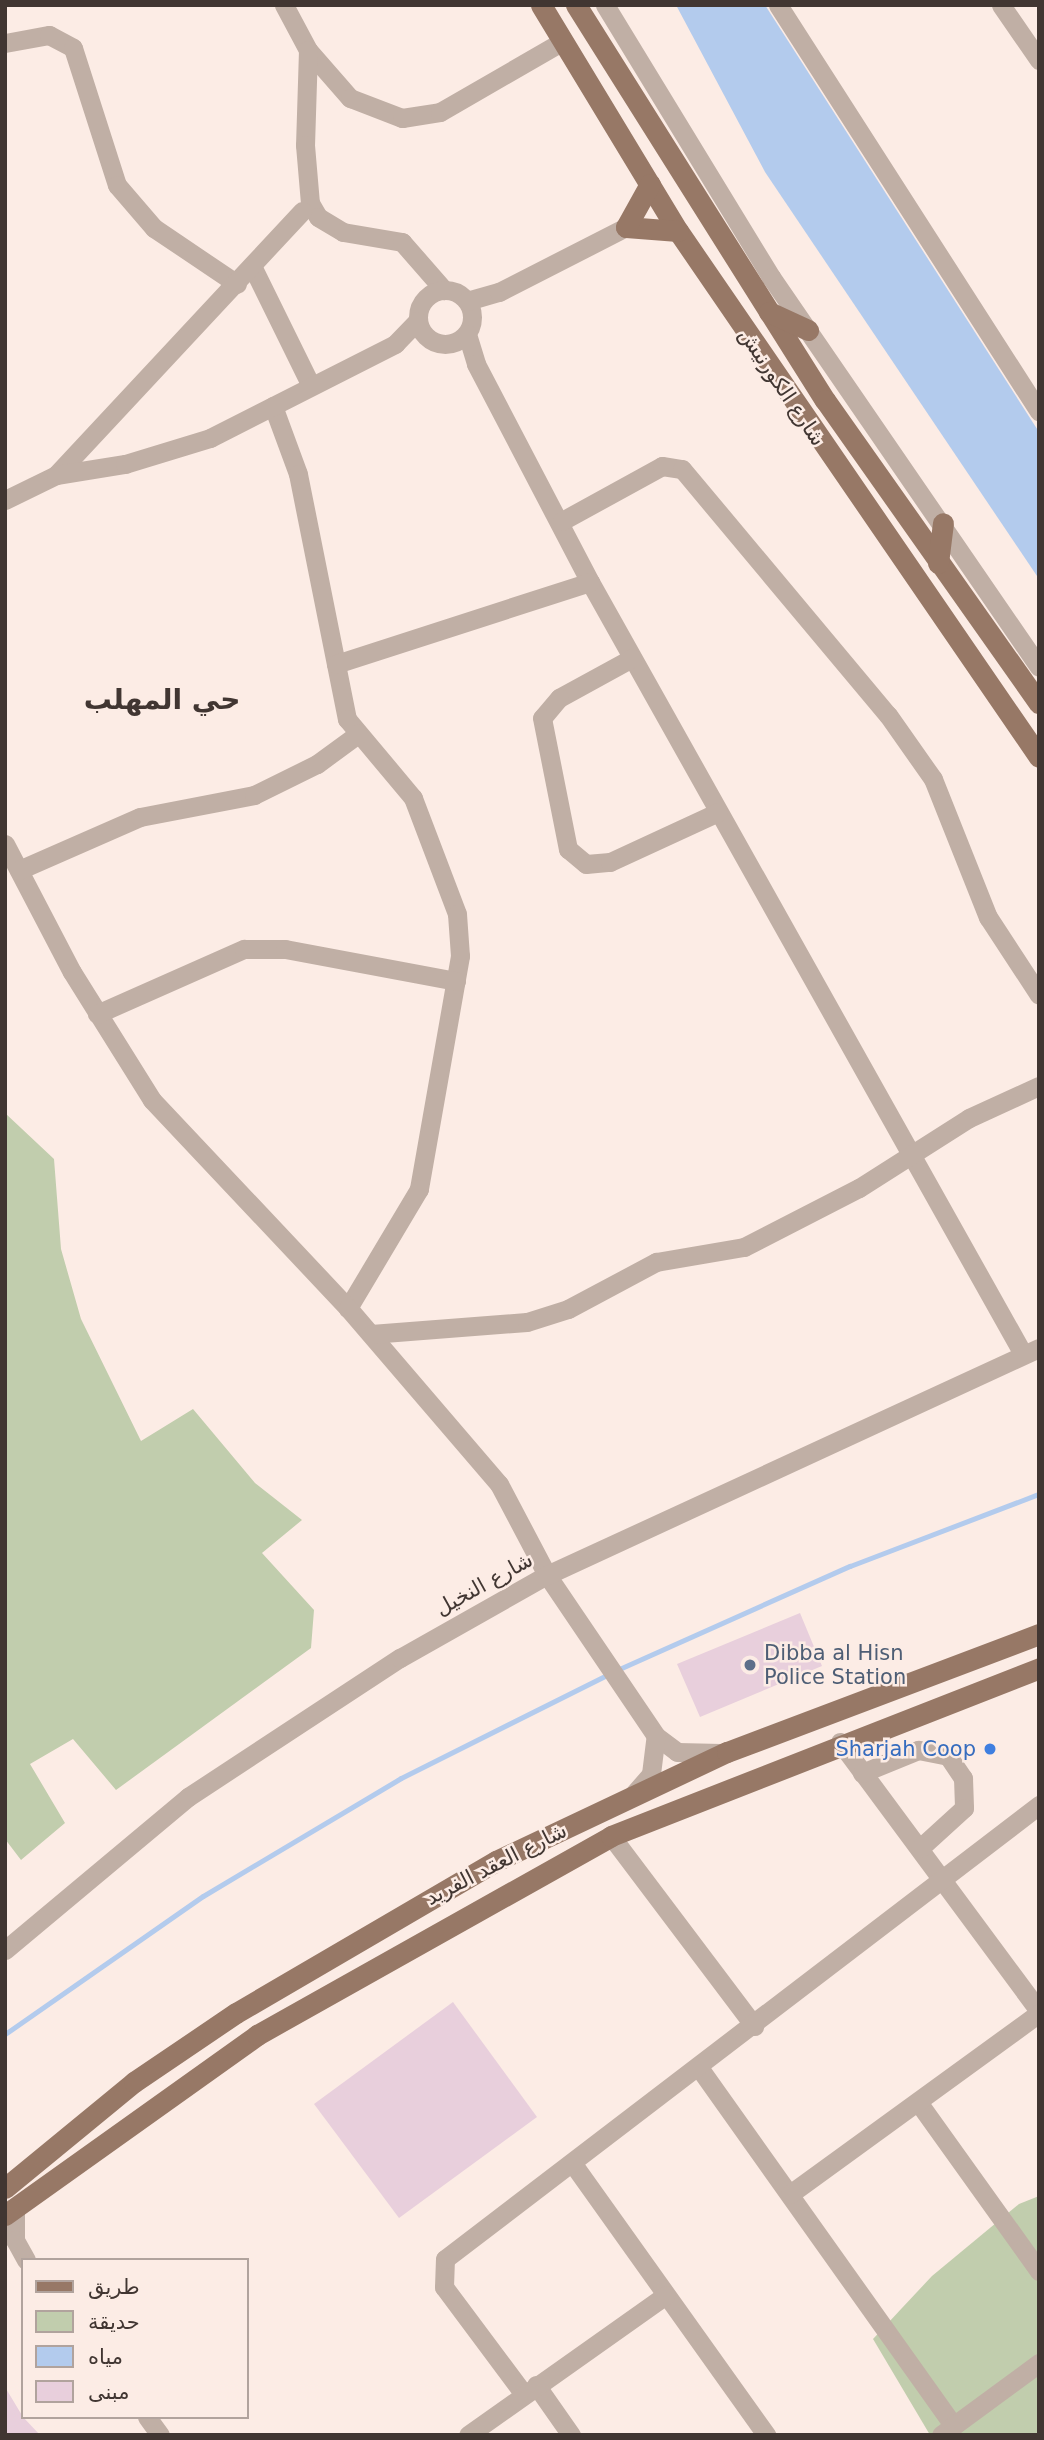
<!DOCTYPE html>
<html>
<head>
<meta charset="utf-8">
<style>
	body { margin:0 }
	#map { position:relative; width:1044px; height:2440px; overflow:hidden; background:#fcece5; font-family:"DejaVu Sans","Noto Naskh Arabic",sans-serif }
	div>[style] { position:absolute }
	.green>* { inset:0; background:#c1cdad }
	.water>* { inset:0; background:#b3cbed }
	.stream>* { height:5px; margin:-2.5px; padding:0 2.5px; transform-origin:2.5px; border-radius:2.5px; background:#b3cbed }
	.building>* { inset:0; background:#e8cfdc }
	.minor>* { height:19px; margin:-9.5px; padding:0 9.5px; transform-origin:9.5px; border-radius:9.5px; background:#c0afa5 }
	.minor>.ring { margin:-9.5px; padding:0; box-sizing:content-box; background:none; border:19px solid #c0afa5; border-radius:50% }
	.major>* { height:21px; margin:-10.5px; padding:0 10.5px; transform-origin:10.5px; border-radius:10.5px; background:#977866 }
	.dots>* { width:19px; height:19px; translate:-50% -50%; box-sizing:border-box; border:4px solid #fcece5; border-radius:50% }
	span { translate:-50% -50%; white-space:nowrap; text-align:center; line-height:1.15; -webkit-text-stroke:5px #fcece5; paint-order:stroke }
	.street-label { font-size:21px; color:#413632 }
	.service-label { font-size:21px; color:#4e5e75 }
	.left { translate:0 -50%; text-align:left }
	.shop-label { font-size:21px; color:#366cbe }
	.right { translate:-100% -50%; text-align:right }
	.district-label { font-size:28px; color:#413632; font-weight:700 }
	.frame { position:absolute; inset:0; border:7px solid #413632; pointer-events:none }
	.legend { position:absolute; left:21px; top:2258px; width:228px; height:161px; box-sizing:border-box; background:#fcece5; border:2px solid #b1a39d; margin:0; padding:9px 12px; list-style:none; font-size:21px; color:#413632 }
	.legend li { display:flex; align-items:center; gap:14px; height:35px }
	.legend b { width:35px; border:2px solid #b1a39d }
</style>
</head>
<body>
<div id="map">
	<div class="green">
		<i style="clip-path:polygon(5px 1113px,54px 1159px,61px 1249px,81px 1319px,141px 1441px,193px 1409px,255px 1483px,302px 1520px,262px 1553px,314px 1610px,311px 1648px,116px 1790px,73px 1739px,30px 1764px,65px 1823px,21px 1860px,5px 1839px)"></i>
		<i style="clip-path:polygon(1039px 2196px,1039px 2435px,930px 2435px,873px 2339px,932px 2276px,1019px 2204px)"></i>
	</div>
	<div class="water">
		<i style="clip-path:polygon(676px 5px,765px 5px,1039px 432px,1039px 579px,765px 172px)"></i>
	</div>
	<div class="stream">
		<i style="left:617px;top:1670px;width:255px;rotate:-24.1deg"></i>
		<i style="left:850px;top:1566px;width:202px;rotate:-20.9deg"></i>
		<i style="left:5px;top:2034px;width:241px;rotate:-34.9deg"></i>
		<i style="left:203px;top:1896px;width:230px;rotate:-30.8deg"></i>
		<i style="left:401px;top:1778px;width:233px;rotate:-26.6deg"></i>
	</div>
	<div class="building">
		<i style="clip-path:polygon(800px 1613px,822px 1666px,700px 1717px,677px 1664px)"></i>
		<i style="clip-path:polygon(453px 2002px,537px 2117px,399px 2218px,314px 2104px)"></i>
		<i style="clip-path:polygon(5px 2387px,23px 2417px,40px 2435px,5px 2435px)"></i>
	</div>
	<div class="minor">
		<i style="left:284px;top:5px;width:51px;rotate:61.9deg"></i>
		<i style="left:308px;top:50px;width:64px;rotate:48.8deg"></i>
		<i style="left:350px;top:98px;width:56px;rotate:21deg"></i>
		<i style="left:402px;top:118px;width:38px;rotate:-9deg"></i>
		<i style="left:440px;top:112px;width:142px;rotate:-30deg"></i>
		<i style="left:605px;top:5px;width:319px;rotate:58.6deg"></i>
		<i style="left:771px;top:277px;width:473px;rotate:55.5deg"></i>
		<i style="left:778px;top:5px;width:483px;rotate:57.3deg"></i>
		<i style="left:1001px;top:5px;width:67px;rotate:55.4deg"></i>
		<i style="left:5px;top:43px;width:45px;rotate:-10.3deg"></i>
		<i style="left:49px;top:35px;width:27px;rotate:28deg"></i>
		<i style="left:73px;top:48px;width:144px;rotate:72.2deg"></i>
		<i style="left:117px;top:185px;width:57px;rotate:49.3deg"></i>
		<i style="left:154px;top:228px;width:100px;rotate:34deg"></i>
		<i style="left:308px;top:50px;width:95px;rotate:91.8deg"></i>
		<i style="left:305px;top:145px;width:58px;rotate:85.1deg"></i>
		<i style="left:310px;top:203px;width:16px;rotate:60deg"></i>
		<i style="left:318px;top:217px;width:29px;rotate:31deg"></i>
		<i style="left:343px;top:232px;width:60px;rotate:9.6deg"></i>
		<i style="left:402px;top:242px;width:64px;rotate:48.8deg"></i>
		<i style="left:253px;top:268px;width:131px;rotate:63.8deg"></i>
		<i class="ring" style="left:418px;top:290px;width:35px;height:35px"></i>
		<i style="left:467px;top:301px;width:33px;rotate:-16deg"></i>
		<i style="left:499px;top:292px;width:143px;rotate:-27.1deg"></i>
		<i style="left:467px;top:334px;width:31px;rotate:73deg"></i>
		<i style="left:476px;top:364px;width:246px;rotate:62.4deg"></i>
		<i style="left:590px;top:582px;width:885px;rotate:60.71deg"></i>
		<i style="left:273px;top:406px;width:72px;rotate:69.8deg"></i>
		<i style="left:298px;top:474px;width:250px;rotate:78.7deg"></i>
		<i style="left:347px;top:719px;width:103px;rotate:50.1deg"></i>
		<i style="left:413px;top:798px;width:124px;rotate:69.2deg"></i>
		<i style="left:457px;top:914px;width:42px;rotate:85.9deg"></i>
		<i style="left:460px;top:956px;width:237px;rotate:100deg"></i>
		<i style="left:419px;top:1189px;width:139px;rotate:120.8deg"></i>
		<i style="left:56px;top:475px;width:361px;rotate:-47deg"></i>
		<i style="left:5px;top:500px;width:57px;rotate:-26.1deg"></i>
		<i style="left:56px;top:475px;width:70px;rotate:-9.1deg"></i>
		<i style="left:125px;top:464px;width:89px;rotate:-17deg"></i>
		<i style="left:210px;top:438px;width:208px;rotate:-26.9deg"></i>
		<i style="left:395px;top:344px;width:32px;rotate:-46deg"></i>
		<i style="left:562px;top:521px;width:114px;rotate:-28.8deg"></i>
		<i style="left:662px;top:466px;width:20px;rotate:9deg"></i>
		<i style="left:682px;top:469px;width:321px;rotate:50.1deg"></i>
		<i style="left:888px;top:715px;width:78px;rotate:54.9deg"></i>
		<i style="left:933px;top:779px;width:149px;rotate:68.3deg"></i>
		<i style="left:988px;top:917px;width:93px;rotate:56.8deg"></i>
		<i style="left:632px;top:658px;width:83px;rotate:151.3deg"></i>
		<i style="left:559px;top:698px;width:26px;rotate:130deg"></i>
		<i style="left:542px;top:718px;width:134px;rotate:78.8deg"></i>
		<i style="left:568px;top:849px;width:23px;rotate:40deg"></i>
		<i style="left:586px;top:864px;width:24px;rotate:-5deg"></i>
		<i style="left:610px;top:862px;width:119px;rotate:-24.8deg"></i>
		<i style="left:336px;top:664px;width:267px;rotate:-17.9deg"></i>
		<i style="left:5px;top:844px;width:144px;rotate:62.4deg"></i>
		<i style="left:72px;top:972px;width:151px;rotate:58deg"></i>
		<i style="left:152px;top:1100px;width:286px;rotate:46.7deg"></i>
		<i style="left:348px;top:1308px;width:232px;rotate:49.4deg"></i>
		<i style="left:499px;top:1484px;width:103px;rotate:62.2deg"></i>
		<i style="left:547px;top:1575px;width:194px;rotate:55.9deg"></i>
		<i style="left:656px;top:1736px;width:26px;rotate:37deg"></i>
		<i style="left:677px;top:1752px;width:44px;rotate:1.3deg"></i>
		<i style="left:19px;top:870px;width:132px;rotate:-23.7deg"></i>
		<i style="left:140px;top:817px;width:116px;rotate:-10.9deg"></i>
		<i style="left:254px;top:795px;width:70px;rotate:-26.2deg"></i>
		<i style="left:317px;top:764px;width:51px;rotate:-36.2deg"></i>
		<i style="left:97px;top:1014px;width:161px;rotate:-23.9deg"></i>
		<i style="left:244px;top:949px;width:41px"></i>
		<i style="left:285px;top:949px;width:174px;rotate:10.6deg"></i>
		<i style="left:371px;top:1334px;width:156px;rotate:-4.4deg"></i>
		<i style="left:527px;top:1322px;width:43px;rotate:-17.6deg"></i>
		<i style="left:568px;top:1309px;width:100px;rotate:-28.1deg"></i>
		<i style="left:656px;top:1262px;width:89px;rotate:-9.7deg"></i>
		<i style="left:744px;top:1247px;width:129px;rotate:-27.2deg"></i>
		<i style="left:859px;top:1188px;width:130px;rotate:-32.5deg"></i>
		<i style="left:969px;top:1118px;width:77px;rotate:-24.6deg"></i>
		<i style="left:840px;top:1742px;width:335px;rotate:53.5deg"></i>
		<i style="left:862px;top:1773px;width:61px;rotate:-22.3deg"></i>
		<i style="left:918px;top:1750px;width:31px;rotate:11deg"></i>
		<i style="left:948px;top:1756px;width:27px;rotate:56deg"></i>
		<i style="left:963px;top:1778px;width:30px;rotate:88deg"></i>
		<i style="left:964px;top:1808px;width:59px;rotate:137.7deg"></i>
		<i style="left:632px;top:1796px;width:29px;rotate:-49deg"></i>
		<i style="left:651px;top:1774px;width:38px;rotate:-83deg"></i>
		<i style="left:611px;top:1836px;width:238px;rotate:53deg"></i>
		<i style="left:5px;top:1950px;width:239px;rotate:-39.9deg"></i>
		<i style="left:188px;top:1797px;width:254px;rotate:-33.3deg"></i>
		<i style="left:400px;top:1658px;width:169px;rotate:-29.5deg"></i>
		<i style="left:547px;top:1575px;width:542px;rotate:-24.77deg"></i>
		<i style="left:700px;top:2069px;width:438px;rotate:54.6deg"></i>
		<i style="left:918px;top:2102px;width:208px;rotate:54.4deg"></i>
		<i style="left:573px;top:2164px;width:333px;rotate:54.5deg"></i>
		<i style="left:790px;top:2194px;width:308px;rotate:-36deg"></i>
		<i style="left:15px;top:2207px;width:33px;rotate:90deg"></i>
		<i style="left:15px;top:2240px;width:23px;rotate:61deg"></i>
		<i style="left:536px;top:2385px;width:61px;rotate:55deg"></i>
		<i style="left:523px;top:2393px;width:132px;rotate:-126.7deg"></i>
		<i style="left:444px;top:2287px;width:28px;rotate:-88deg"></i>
		<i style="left:445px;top:2259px;width:748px;rotate:-37.39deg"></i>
		<i style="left:147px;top:2417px;width:22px;rotate:54deg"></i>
		<i style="left:468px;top:2435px;width:242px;rotate:-35.3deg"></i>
		<i style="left:941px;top:2435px;width:122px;rotate:-36.3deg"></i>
	</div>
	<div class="major">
		<i style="left:541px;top:5px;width:264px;rotate:58.8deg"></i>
		<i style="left:678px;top:231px;width:638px;rotate:55.54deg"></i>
		<i style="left:576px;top:5px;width:467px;rotate:57.8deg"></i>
		<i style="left:825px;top:400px;width:371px;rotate:54.8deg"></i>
		<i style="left:626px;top:227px;width:52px;rotate:4.4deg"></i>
		<i style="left:626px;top:227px;width:49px;rotate:-60.8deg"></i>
		<i style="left:769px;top:312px;width:43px;rotate:24.8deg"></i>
		<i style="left:938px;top:563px;width:40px;rotate:-82.9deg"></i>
		<i style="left:5px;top:2188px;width:167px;rotate:-39.4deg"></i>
		<i style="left:134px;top:2082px;width:123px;rotate:-34.1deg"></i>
		<i style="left:236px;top:2013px;width:301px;rotate:-30.3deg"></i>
		<i style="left:496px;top:1861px;width:255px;rotate:-25.3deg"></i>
		<i style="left:727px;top:1752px;width:334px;rotate:-20.7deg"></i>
		<i style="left:5px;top:2215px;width:310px;rotate:-35.5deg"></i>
		<i style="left:257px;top:2035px;width:406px;rotate:-29.3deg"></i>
		<i style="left:611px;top:1836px;width:460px;rotate:-21.4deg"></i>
	</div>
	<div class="dots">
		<i style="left:750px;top:1665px;background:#5c6f8a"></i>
		<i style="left:990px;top:1749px;background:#3f7fe0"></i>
	</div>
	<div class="street-label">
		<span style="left:782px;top:387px;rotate:56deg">شارع الكورنيش</span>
		<span style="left:484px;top:1584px;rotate:-29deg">شارع النخيل</span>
		<span style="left:496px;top:1864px;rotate:-27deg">شارع العقد الفريد</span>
	</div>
	<div class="service-label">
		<span class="left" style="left:764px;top:1665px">Dibba al Hisn<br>Police Station</span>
	</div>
	<div class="shop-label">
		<span class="right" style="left:976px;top:1749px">Sharjah Coop</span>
	</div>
	<div class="district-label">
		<span style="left:162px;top:700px">حي المهلب</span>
	</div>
	<div class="frame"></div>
	<ul class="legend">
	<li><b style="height:9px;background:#977866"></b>طريق</li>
	<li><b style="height:19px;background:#c1cdad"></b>حديقة</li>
	<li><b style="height:19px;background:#b3cbed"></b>مياه</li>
	<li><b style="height:19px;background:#e8cfdc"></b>مبنى</li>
	</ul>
</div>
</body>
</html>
